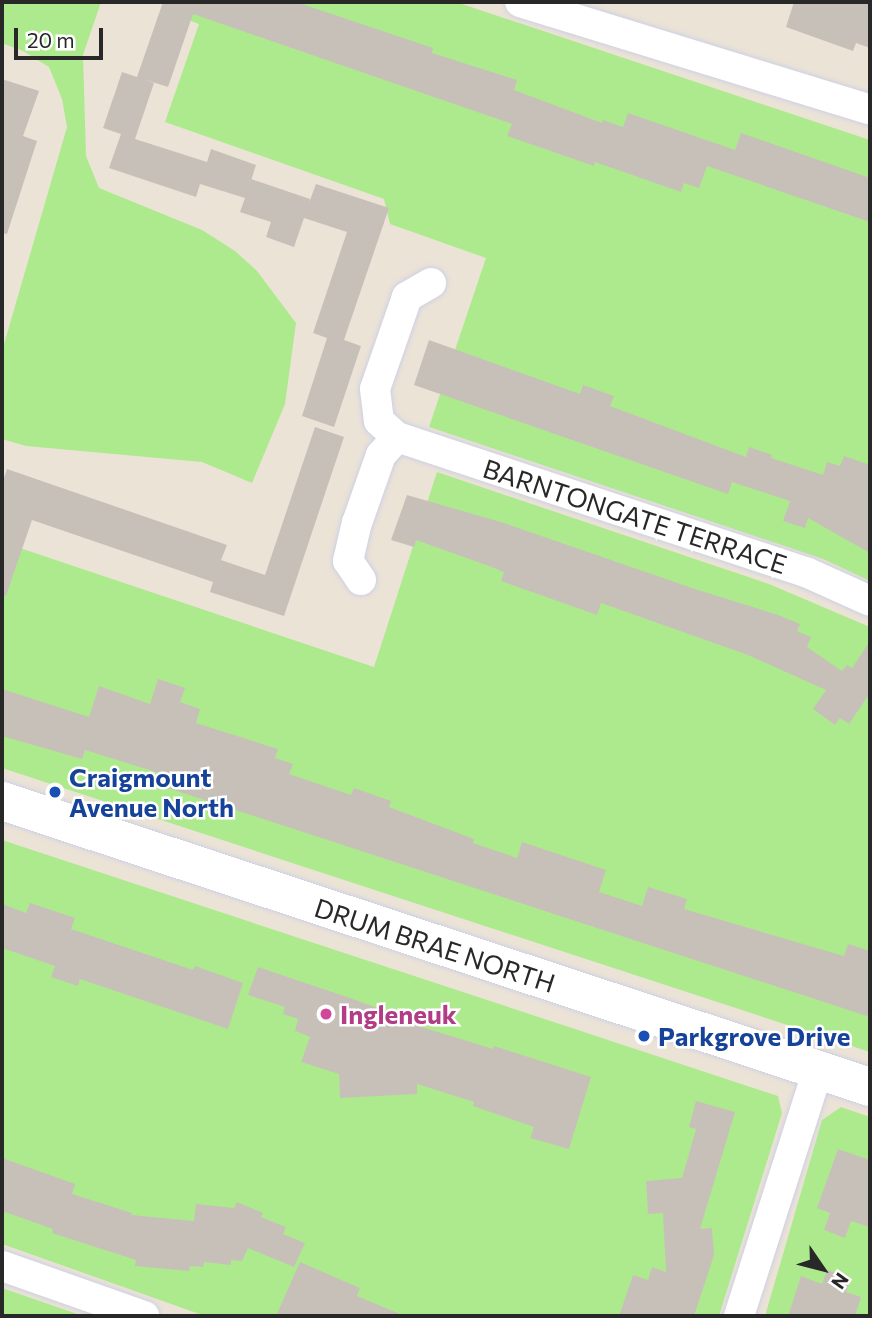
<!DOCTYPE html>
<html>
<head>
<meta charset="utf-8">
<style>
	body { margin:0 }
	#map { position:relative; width:872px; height:1318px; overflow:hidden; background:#ece3d7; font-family:Commissioner,sans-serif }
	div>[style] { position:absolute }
	.green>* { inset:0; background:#adea8d }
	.building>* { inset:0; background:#c7c0b8 }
	.roads { filter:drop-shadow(0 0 2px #cdd1e3) drop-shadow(0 0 2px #cdd1e3) }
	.minor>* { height:30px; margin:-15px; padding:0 15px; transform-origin:15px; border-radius:15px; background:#fff }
	.secondary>* { height:38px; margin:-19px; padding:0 19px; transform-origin:19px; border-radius:19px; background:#fff }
	.dots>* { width:19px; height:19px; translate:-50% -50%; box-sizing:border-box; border:4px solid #fff; border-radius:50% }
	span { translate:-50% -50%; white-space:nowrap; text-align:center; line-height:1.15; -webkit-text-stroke:5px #fff; paint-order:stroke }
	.street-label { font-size:26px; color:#282828 }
	.transit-label { font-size:26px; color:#164399; font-weight:700 }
	.left { translate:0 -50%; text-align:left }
	.hotel-label { font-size:26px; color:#b23c85; font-weight:700 }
	.frame { position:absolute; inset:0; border:4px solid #282828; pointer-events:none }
	.north { position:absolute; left:788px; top:1234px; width:70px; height:70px; -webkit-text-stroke:5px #fff; paint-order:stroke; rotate:125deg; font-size:19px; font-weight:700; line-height:28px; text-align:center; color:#282828 }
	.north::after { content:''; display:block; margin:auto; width:24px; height:32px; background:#282828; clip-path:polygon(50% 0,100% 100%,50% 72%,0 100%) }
	.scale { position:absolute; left:14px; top:28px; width:89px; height:32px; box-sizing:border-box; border:4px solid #282828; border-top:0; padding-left:9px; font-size:21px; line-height:24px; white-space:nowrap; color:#282828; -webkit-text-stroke:5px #fff; paint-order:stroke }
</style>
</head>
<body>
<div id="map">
	<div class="green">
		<i style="clip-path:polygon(2px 2px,101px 2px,83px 55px,86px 156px,99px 188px,202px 230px,235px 251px,257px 271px,296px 323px,285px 404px,252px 483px,202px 462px,26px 446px,2px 439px,2px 351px,67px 127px,62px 99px,49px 67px,23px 51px,2px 43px)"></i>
		<i style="clip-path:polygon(188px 2px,456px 2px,870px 140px,870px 581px,823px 559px,429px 427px,486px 258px,390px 224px,384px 199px,165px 122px,199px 24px,183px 18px)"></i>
		<i style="clip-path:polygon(437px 472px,769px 584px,870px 627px,870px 1052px,2px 768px,2px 542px,374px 667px)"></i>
		<i style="clip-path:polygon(2px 840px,778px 1096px,782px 1113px,719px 1316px,205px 1316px,2px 1244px)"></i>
		<i style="clip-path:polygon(841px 1107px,870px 1117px,870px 1316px,765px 1316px,822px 1120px)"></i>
		<i style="clip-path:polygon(2px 1288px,83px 1316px,2px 1316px)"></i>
	</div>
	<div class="building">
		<i style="clip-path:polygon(163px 2px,296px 2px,433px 48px,432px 53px,517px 80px,514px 90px,602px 123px,603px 120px,623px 127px,628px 113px,735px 150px,741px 133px,870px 178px,870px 222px,707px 166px,699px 188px,684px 183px,681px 192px,595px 162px,594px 166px,507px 136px,512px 124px,193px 14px,168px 87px,143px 79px,154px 83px,135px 139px,207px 162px,211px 149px,256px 165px,249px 187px,251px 179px,310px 199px,309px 203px,316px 184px,389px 208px,344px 340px,361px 346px,334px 427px,302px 416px,327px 338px,313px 333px,347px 232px,304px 218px,294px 247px,266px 237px,271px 222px,240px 212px,245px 198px,200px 184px,196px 197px,109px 168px,121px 134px,103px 128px,122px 72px,137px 77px)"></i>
		<i style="clip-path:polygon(794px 2px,870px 2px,870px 48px,856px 43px,853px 51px,786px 27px)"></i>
		<i style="clip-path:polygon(2px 79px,39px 91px,23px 136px,37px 141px,7px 234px,2px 233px)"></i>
		<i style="clip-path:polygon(429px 340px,580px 394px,583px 385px,614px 396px,610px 406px,746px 457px,749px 447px,772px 455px,771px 458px,823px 475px,827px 462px,840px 466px,844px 456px,870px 465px,870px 553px,808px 518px,805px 528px,783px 521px,790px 501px,732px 482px,728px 494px,414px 385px)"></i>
		<i style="clip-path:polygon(315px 427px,344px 437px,284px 616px,210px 592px,213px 582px,32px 520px,6px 596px,2px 595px,2px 484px,7px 469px,227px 545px,221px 560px,265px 575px)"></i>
		<i style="clip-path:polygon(407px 495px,504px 523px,695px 589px,778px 615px,800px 624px,797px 631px,811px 637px,807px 647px,842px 671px,847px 665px,852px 668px,870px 641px,870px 693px,849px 724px,840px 718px,835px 725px,813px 709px,826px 690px,748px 655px,601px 603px,597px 615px,501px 581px,504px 572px,489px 566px,416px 540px,414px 547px,391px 540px)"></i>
		<i style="clip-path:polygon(158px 679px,185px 688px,180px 702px,200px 709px,196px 723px,278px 749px,275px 758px,293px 764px,289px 774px,351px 795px,354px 788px,391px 801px,389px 807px,474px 839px,473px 843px,517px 858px,522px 842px,606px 870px,599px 892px,642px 906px,648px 887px,687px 899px,684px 909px,844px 956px,848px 944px,870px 951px,870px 1017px,168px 788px,172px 777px,85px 750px,82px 759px,2px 736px,2px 689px,89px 717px,99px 686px,150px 704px)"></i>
		<i style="clip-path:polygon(30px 903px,75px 918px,71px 929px,193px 970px,195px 966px,243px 983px,228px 1029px,80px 979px,78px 986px,51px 977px,55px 966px,2px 948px,2px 904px,26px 913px)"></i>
		<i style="clip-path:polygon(258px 967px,353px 999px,412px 1021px,412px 1024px,493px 1049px,494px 1046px,591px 1077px,569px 1149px,530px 1138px,534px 1127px,473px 1106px,474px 1102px,417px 1084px,417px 1094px,340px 1098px,339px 1074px,301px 1062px,310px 1037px,295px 1031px,298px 1019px,283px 1014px,285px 1007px,248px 995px)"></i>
		<i style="clip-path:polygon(696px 1101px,735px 1112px,700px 1229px,712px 1228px,714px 1255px,694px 1316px,619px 1316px,633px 1275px,648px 1280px,652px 1267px,666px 1272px,663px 1213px,648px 1214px,646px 1181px,682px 1178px,696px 1129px,689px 1127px)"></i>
		<i style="clip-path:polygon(838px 1149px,870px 1160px,870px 1227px,851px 1221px,845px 1238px,824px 1230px,830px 1213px,817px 1208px)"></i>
		<i style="clip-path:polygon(2px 1158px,75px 1184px,72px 1194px,132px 1213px,131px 1215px,194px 1221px,196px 1204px,234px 1208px,237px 1202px,263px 1213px,261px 1217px,286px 1227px,283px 1234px,305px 1243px,294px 1267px,248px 1248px,242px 1261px,231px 1260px,231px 1265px,204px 1262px,203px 1267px,190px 1266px,189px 1271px,135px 1266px,136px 1260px,52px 1233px,53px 1229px,2px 1211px)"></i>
		<i style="clip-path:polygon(300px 1262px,360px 1288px,357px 1296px,405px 1316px,276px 1316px)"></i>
		<i style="clip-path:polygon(827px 1270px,851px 1278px,846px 1292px,861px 1297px,855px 1316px,788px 1316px,801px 1276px,822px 1284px)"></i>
	</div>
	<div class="roads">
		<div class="minor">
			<i style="left:520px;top:2px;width:366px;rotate:17.1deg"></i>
			<i style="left:431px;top:283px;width:28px;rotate:150deg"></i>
			<i style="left:407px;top:297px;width:97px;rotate:109.2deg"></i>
			<i style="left:375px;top:389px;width:32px;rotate:83deg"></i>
			<i style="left:379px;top:421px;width:24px;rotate:42deg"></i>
			<i style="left:397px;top:437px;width:433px;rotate:18.3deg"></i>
			<i style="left:808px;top:573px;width:68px;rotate:24.3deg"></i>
			<i style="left:361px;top:580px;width:23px;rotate:-124deg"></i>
			<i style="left:348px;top:561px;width:39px;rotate:-77deg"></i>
			<i style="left:357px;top:523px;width:72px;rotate:-70.6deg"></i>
			<i style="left:381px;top:455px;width:24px;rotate:-48deg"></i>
			<i style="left:2px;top:1266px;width:151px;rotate:19.4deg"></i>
			<i style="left:739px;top:1316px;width:258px;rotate:-72.2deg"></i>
		</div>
		<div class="secondary">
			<i style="left:2px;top:801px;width:914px;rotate:18.24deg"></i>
		</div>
	</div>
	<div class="dots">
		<i style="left:55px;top:792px;background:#1a4fb4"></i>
		<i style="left:326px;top:1014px;background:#d1479c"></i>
		<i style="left:644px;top:1036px;background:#1a4fb4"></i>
	</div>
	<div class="street-label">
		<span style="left:635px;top:516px;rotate:18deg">BARNTONGATE TERRACE</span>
		<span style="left:435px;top:945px;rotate:18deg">DRUM BRAE NORTH</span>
	</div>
	<div class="transit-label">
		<span class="left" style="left:69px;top:792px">Craigmount<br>Avenue North</span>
		<span class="left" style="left:658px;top:1036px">Parkgrove Drive</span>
	</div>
	<div class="hotel-label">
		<span class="left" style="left:340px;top:1014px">Ingleneuk</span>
	</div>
	<div class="frame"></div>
	<div class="north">N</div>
	<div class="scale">20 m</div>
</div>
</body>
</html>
